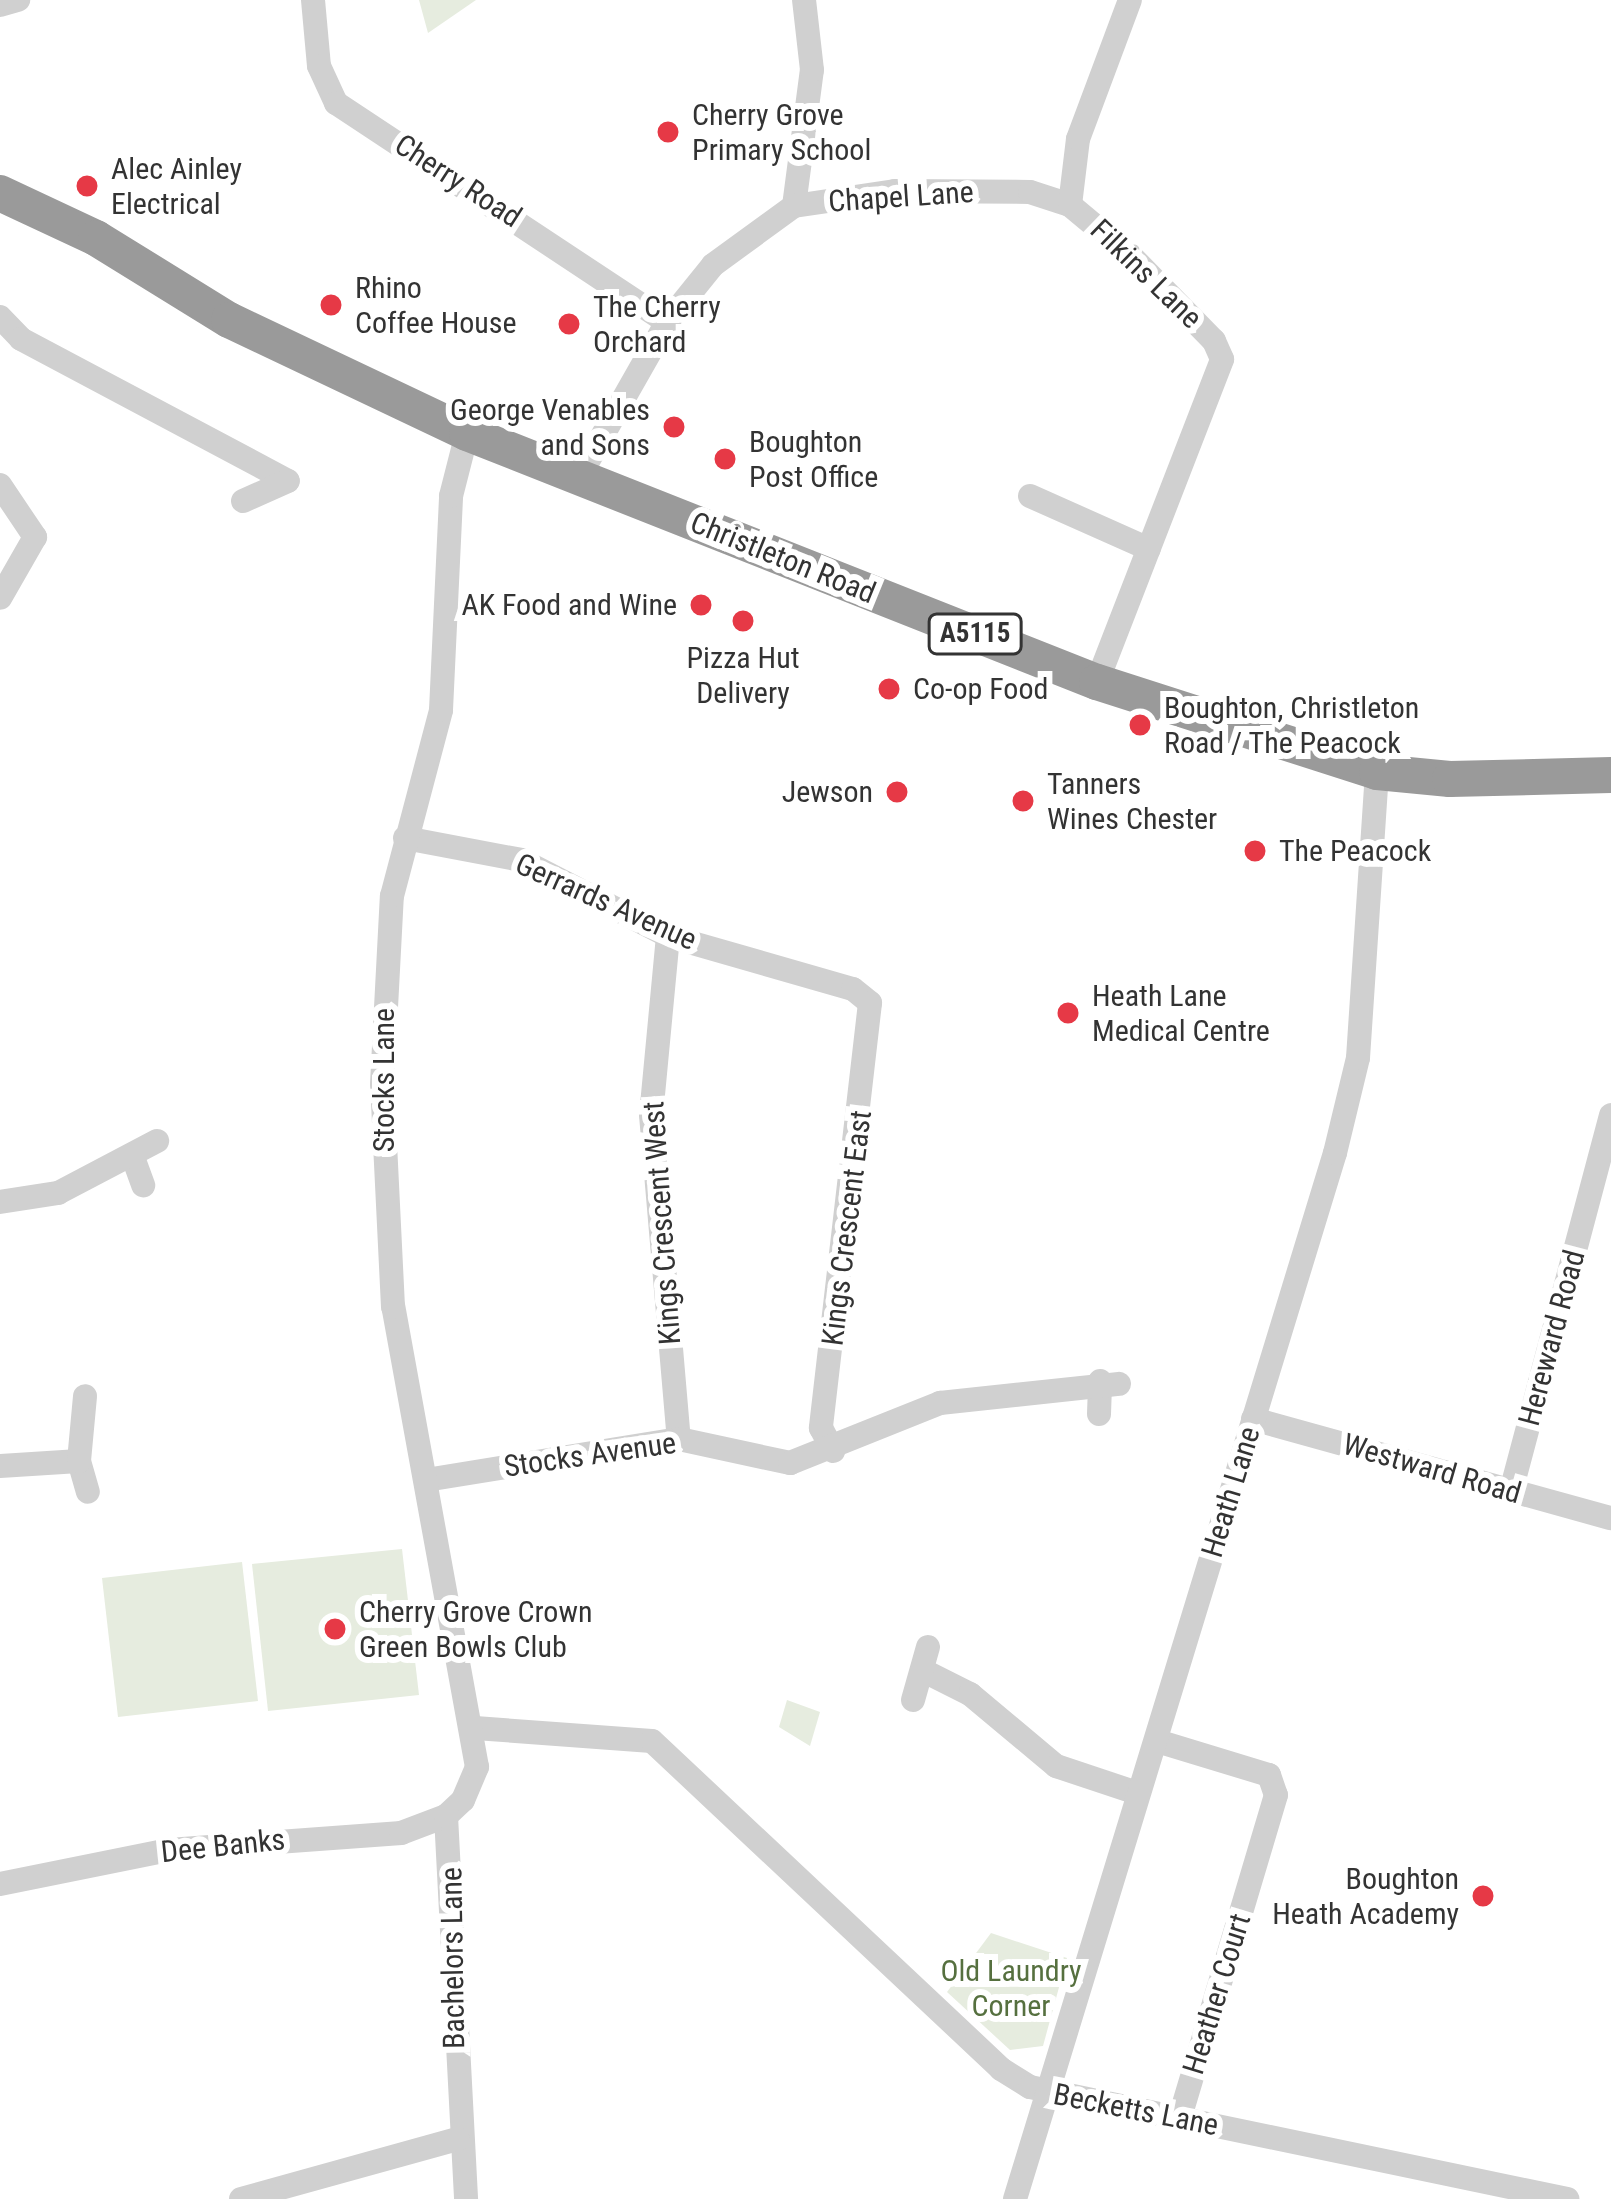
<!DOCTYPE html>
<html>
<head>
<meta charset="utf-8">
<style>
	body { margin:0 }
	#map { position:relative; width:1611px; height:2199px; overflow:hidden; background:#fff; font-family:"Roboto Condensed",sans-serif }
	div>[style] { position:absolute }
	.green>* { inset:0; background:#e6ecdf }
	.minor>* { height:24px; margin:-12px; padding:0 12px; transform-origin:12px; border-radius:12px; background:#d0d0d0 }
	.highway>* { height:36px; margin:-18px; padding:0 18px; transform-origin:18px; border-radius:18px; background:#9a9a9a }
	.dots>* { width:33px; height:33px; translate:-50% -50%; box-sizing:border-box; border:6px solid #fff; border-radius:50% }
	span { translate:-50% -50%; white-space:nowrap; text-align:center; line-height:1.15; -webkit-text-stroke:12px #fff; paint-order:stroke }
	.shield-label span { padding:3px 9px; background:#fff; border:3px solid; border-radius:9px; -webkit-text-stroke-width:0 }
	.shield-label { font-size:27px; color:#333; font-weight:700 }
	.poi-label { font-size:30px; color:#333 }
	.left { translate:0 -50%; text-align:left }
	.right { translate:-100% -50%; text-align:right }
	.street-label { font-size:30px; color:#333 }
	.park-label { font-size:30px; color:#56703f }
</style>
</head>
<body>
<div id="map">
	<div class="green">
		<i style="clip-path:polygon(419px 0,476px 0,428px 33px)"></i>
		<i style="clip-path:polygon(402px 1549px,419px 1695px,268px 1711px,252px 1564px)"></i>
		<i style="clip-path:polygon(242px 1562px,258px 1701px,118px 1717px,102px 1578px)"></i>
		<i style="clip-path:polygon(787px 1700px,820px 1712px,810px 1746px,779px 1727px)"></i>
		<i style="clip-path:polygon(991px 1933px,1067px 1958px,1043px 2046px,1010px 2050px,947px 1992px)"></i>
	</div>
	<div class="minor">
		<i style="left:313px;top:0;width:66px;rotate:84.8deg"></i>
		<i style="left:319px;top:66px;width:41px;rotate:65.3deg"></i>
		<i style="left:336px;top:103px;width:397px;rotate:33.5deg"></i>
		<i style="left:0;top:5px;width:19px;rotate:-16deg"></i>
		<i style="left:794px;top:206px;width:137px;rotate:-82.5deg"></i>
		<i style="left:812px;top:70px;width:70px;rotate:-96.5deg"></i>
		<i style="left:0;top:317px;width:30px;rotate:46deg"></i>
		<i style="left:21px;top:339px;width:302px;rotate:28deg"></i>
		<i style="left:579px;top:477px;width:178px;rotate:-60.4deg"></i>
		<i style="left:667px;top:322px;width:73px;rotate:-51.1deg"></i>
		<i style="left:713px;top:265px;width:100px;rotate:-36.1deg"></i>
		<i style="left:794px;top:206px;width:102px;rotate:-8.4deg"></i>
		<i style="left:895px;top:191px;width:135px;rotate:0.4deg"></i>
		<i style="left:1030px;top:192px;width:42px;rotate:18deg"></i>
		<i style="left:0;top:485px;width:63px;rotate:56.1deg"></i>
		<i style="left:35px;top:537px;width:70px;rotate:119.8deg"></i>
		<i style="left:1030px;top:496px;width:130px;rotate:24deg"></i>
		<i style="left:243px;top:501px;width:49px;rotate:-24deg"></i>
		<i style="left:1097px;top:682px;width:346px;rotate:-68.8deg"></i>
		<i style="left:1222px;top:359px;width:20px;rotate:-114deg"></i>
		<i style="left:1214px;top:341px;width:119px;rotate:-134.3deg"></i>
		<i style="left:1131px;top:256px;width:80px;rotate:-140.1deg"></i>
		<i style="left:1070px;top:205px;width:66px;rotate:-83.1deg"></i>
		<i style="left:1078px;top:139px;width:148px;rotate:-69.5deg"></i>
		<i style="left:405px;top:838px;width:118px;rotate:10.7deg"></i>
		<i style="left:521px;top:860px;width:165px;rotate:27.3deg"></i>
		<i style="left:668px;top:936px;width:192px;rotate:16deg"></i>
		<i style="left:853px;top:989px;width:22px;rotate:39deg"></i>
		<i style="left:870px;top:1003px;width:428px;rotate:96.6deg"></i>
		<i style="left:821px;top:1428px;width:26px;rotate:62deg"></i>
		<i style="left:668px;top:936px;width:180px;rotate:95.4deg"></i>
		<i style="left:651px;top:1115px;width:325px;rotate:85.1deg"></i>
		<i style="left:134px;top:1160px;width:27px;rotate:70deg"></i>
		<i style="left:0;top:1202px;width:59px;rotate:-8.8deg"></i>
		<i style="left:58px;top:1193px;width:112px;rotate:-27.7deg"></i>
		<i style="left:1099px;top:1414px;width:33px;rotate:-88deg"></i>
		<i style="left:1253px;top:1419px;width:371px;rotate:15.5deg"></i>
		<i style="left:79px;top:1461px;width:32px;rotate:74deg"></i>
		<i style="left:0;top:1466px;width:79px;rotate:-3.6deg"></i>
		<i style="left:79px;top:1461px;width:65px;rotate:-84.7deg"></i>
		<i style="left:426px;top:1480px;width:256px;rotate:-9.2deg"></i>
		<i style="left:679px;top:1439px;width:114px;rotate:12.2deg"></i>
		<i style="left:790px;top:1463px;width:162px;rotate:-21.8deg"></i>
		<i style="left:940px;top:1403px;width:180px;rotate:-6.1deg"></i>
		<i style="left:1511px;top:1491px;width:389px;rotate:-75.1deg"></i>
		<i style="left:922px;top:1670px;width:54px;rotate:26.6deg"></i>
		<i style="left:970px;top:1694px;width:112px;rotate:39.9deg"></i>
		<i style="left:1056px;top:1766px;width:85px;rotate:18.4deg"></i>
		<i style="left:913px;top:1700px;width:55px;rotate:-74.2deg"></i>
		<i style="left:475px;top:1728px;width:177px;rotate:4.2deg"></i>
		<i style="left:652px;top:1741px;width:479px;rotate:43.2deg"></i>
		<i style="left:1001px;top:2069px;width:34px;rotate:32deg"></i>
		<i style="left:1030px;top:2087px;width:549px;rotate:11.78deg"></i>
		<i style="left:1157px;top:1741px;width:117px;rotate:16.9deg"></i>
		<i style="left:1269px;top:1775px;width:21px;rotate:71deg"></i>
		<i style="left:1276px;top:1795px;width:337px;rotate:106.6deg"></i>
		<i style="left:446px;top:1816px;width:384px;rotate:87deg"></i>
		<i style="left:0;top:1884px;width:172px;rotate:-11.4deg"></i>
		<i style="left:169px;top:1850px;width:233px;rotate:-4.2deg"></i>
		<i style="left:401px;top:1833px;width:48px;rotate:-20.7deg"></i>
		<i style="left:446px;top:1816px;width:23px;rotate:-43deg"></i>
		<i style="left:463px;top:1800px;width:36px;rotate:-67deg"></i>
		<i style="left:477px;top:1767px;width:468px;rotate:-100.3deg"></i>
		<i style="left:393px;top:1307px;width:223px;rotate:-92.8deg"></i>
		<i style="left:382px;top:1084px;width:188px;rotate:-87deg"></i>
		<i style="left:392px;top:896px;width:192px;rotate:-75.2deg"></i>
		<i style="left:441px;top:710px;width:214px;rotate:-87.3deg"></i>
		<i style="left:451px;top:496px;width:65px;rotate:-75.7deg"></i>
		<i style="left:241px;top:2199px;width:225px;rotate:-15.5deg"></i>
		<i style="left:1015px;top:2199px;width:1094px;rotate:-72.99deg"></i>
		<i style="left:1335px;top:1153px;width:98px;rotate:-76.4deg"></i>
		<i style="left:1358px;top:1058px;width:287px;rotate:-86.2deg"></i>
	</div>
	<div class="highway">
		<i style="left:0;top:193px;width:106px;rotate:25.1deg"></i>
		<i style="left:96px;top:238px;width:156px;rotate:31.7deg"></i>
		<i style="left:229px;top:320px;width:263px;rotate:25.4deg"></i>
		<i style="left:467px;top:433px;width:677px;rotate:21.57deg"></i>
		<i style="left:1097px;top:682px;width:294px;rotate:17.8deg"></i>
		<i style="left:1377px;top:772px;width:73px;rotate:5.5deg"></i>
		<i style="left:1450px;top:779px;width:161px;rotate:-1.4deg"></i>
	</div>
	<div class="dots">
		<i style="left:668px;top:132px;background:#e63946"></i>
		<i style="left:87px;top:186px;background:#e63946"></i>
		<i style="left:331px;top:305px;background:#e63946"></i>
		<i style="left:569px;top:324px;background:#e63946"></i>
		<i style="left:674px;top:427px;background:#e63946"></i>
		<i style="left:725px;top:459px;background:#e63946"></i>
		<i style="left:701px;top:605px;background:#e63946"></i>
		<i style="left:743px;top:621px;background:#e63946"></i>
		<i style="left:889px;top:689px;background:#e63946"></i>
		<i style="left:1140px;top:725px;background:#e63946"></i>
		<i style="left:897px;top:792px;background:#e63946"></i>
		<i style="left:1023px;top:801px;background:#e63946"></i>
		<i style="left:1255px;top:851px;background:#e63946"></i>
		<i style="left:1068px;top:1013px;background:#e63946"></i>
		<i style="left:335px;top:1629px;background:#e63946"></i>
		<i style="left:1483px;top:1896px;background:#e63946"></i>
	</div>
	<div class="shield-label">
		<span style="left:975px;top:634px">A5115</span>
	</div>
	<div class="poi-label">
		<span class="left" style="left:692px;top:132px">Cherry Grove<br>Primary School</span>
		<span class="left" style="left:111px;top:186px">Alec Ainley<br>Electrical</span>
		<span class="left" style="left:355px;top:305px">Rhino<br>Coffee House</span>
		<span class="left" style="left:593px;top:324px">The Cherry<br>Orchard</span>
		<span class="right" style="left:650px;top:427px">George Venables<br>and Sons</span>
		<span class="left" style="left:749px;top:459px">Boughton<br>Post Office</span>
		<span class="right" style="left:677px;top:605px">AK Food and Wine</span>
		<span style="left:743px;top:675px">Pizza Hut<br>Delivery</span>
		<span class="left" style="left:913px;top:689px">Co-op Food</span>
		<span class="left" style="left:1164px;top:725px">Boughton, Christleton<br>Road / The Peacock</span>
		<span class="left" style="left:1047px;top:801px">Tanners<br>Wines Chester</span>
		<span class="right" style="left:873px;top:792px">Jewson</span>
		<span class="left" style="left:1279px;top:851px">The Peacock</span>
		<span class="left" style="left:1092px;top:1013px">Heath Lane<br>Medical Centre</span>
		<span class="left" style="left:359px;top:1629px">Cherry Grove Crown<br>Green Bowls Club</span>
		<span class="right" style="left:1459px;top:1896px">Boughton<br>Heath Academy</span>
	</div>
	<div class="street-label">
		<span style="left:458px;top:181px;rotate:33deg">Cherry Road</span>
		<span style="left:901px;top:197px;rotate:-4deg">Chapel Lane</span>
		<span style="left:1146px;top:274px;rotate:44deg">Filkins Lane</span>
		<span style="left:783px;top:558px;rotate:22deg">Christleton Road</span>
		<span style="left:606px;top:902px;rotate:24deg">Gerrards Avenue</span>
		<span style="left:384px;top:1080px;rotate:-90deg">Stocks Lane</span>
		<span style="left:662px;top:1223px;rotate:-94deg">Kings Crescent West</span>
		<span style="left:847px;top:1228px;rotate:-83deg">Kings Crescent East</span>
		<span style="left:1552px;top:1338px;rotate:-75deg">Hereward Road</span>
		<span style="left:590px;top:1455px;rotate:-8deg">Stocks Avenue</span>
		<span style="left:1432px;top:1469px;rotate:16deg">Westward Road</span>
		<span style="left:1231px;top:1492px;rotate:-73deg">Heath Lane</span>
		<span style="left:223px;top:1846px;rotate:-6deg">Dee Banks</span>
		<span style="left:453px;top:1958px;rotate:-91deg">Bachelors Lane</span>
		<span style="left:1217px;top:1994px;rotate:-73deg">Heather Court</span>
		<span style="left:1136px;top:2110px;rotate:11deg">Becketts Lane</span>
	</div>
	<div class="park-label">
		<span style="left:1011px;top:1988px">Old Laundry<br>Corner</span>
	</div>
</div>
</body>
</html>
